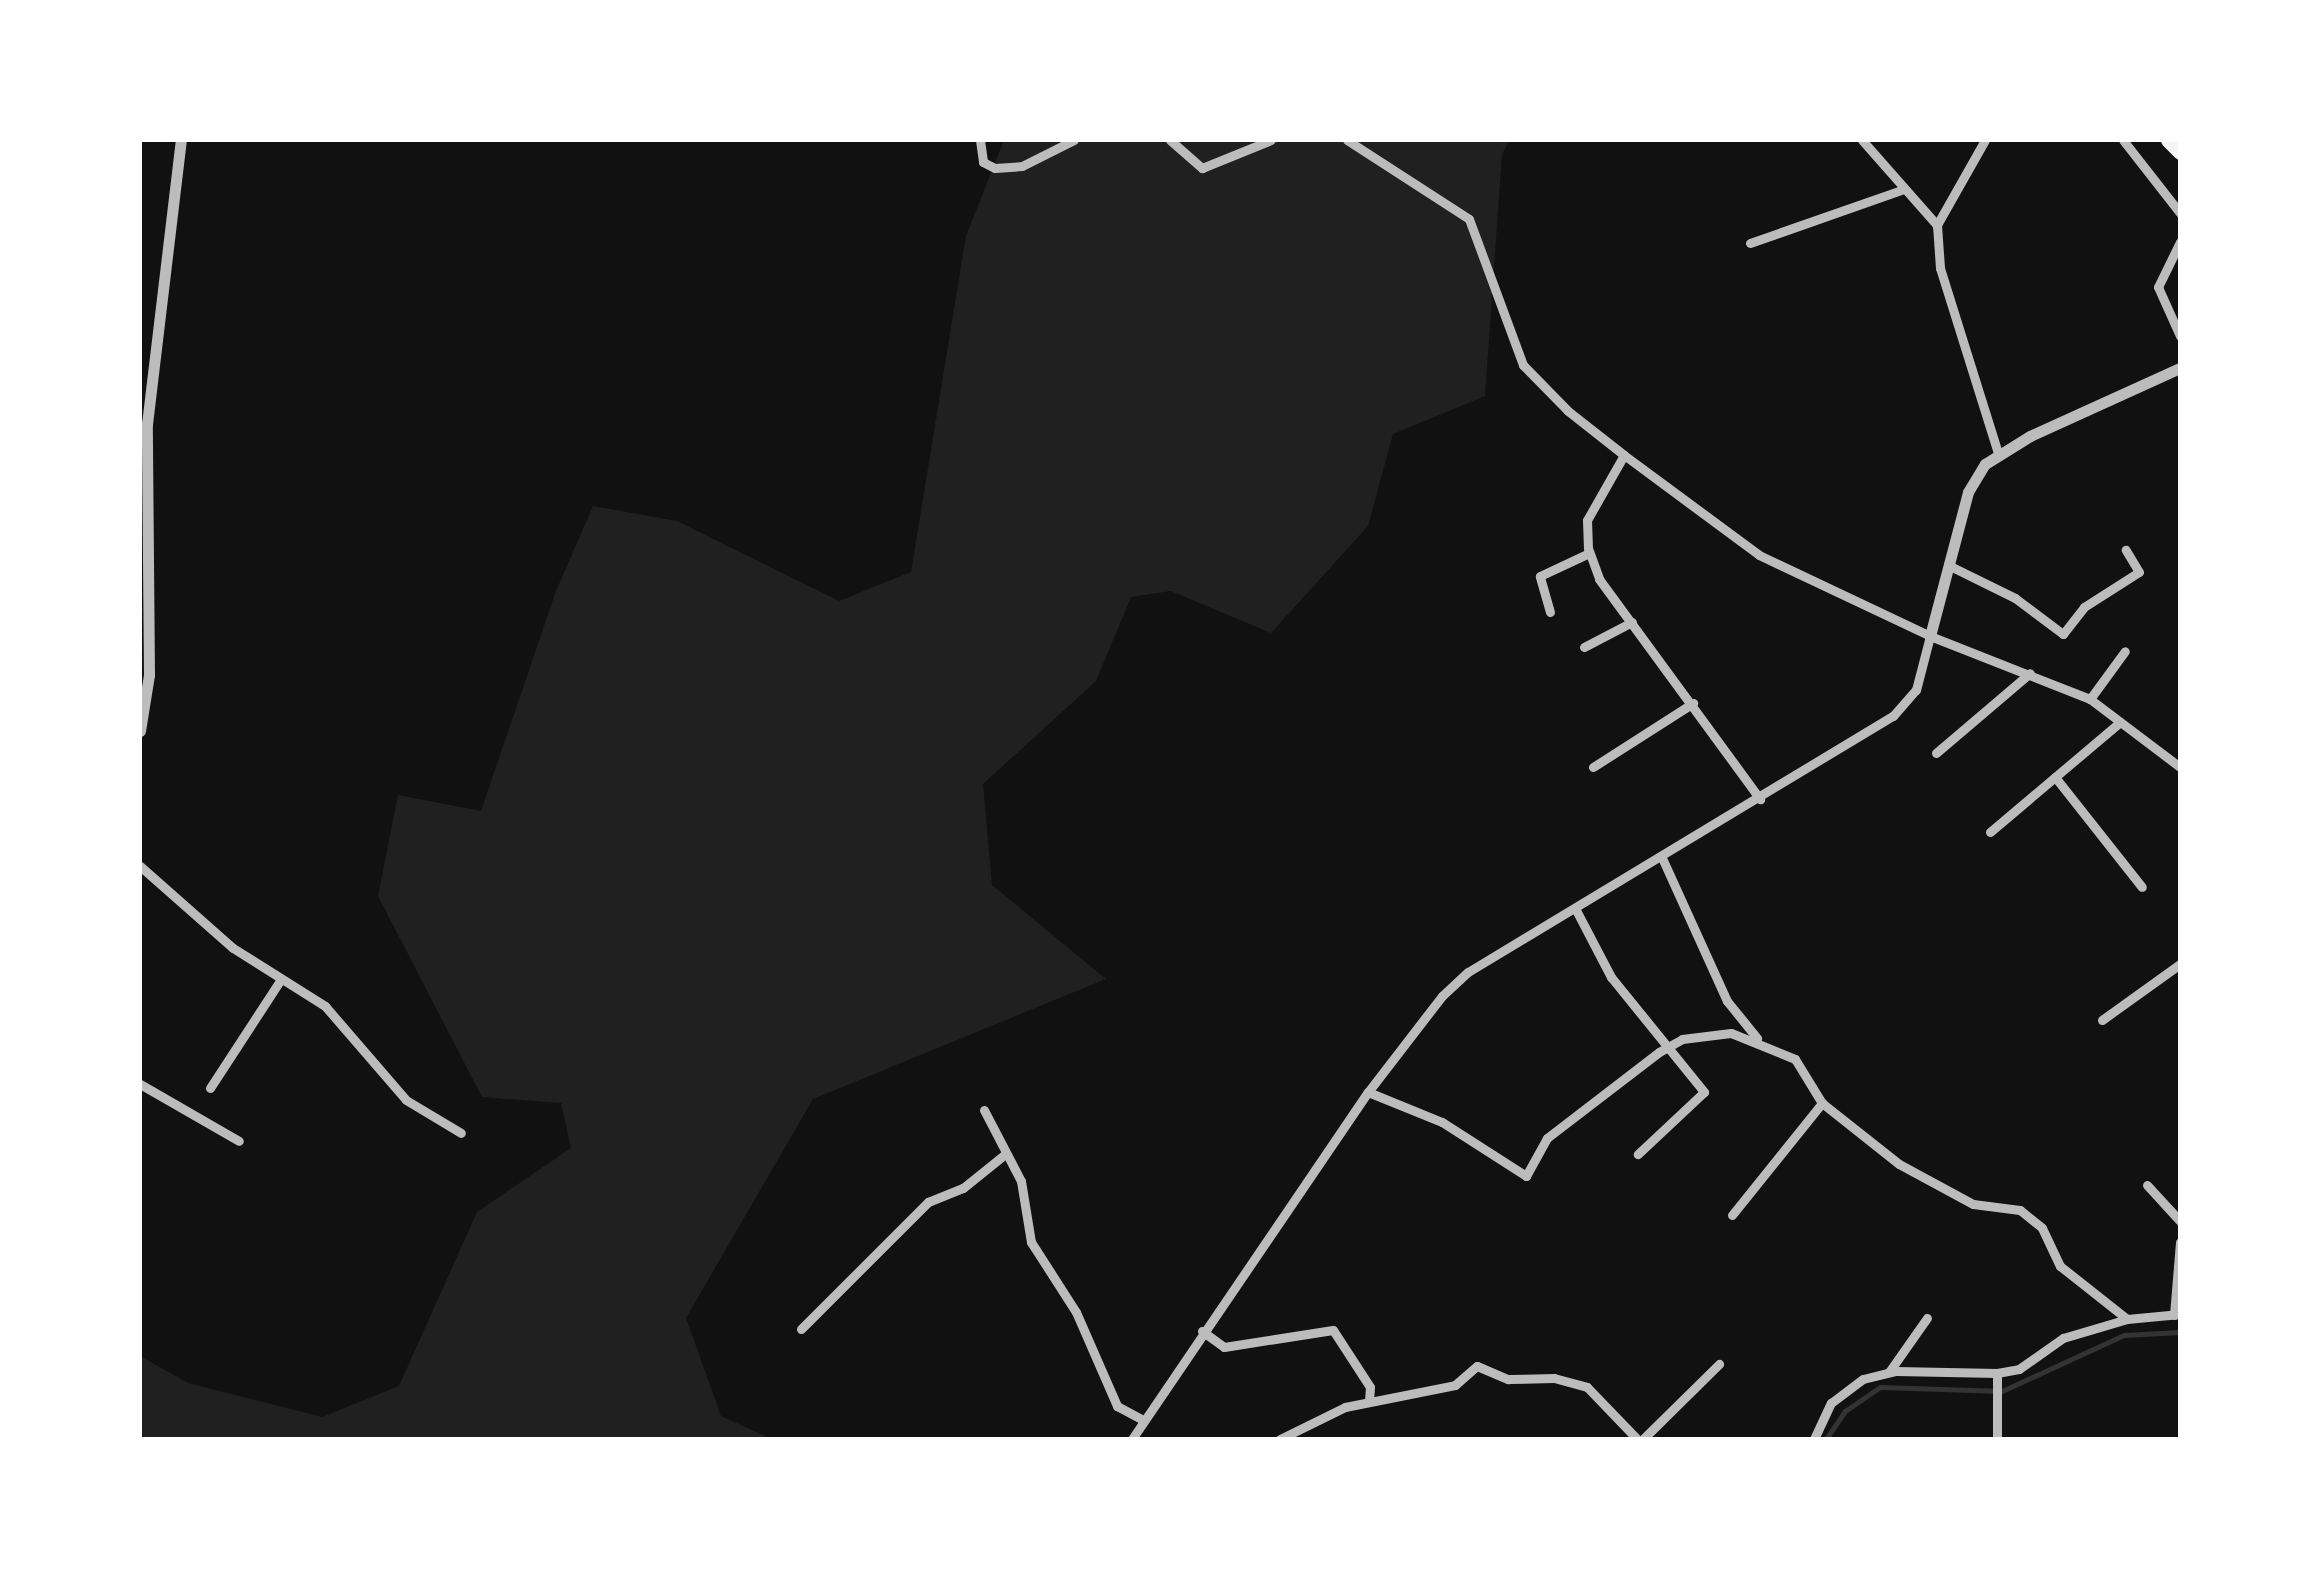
<!DOCTYPE html>
<html>
<head>
<meta charset="utf-8">
<style>
	body { margin:0 }
	#map { position:relative; width:2320px; height:1579px; overflow:hidden; background:#111; font-family:Raleway,sans-serif }
	div>[style] { position:absolute }
	.green>* { inset:0; background:#202020 }
	.stream>* { height:5px; margin:-2.5px; padding:0 2.5px; transform-origin:2.5px; border-radius:2.5px; background:#333 }
	.minor>* { height:9px; margin:-4.5px; padding:0 4.5px; transform-origin:4.5px; border-radius:4.5px; background:#bcbcbc }
	.tertiary>* { height:11px; margin:-5.5px; padding:0 5.5px; transform-origin:5.5px; border-radius:5.5px; background:#bcbcbc }
	.trunk>* { height:15px; margin:-7.5px; padding:0 7.5px; transform-origin:7.5px; border-radius:7.5px; background:#f5f5f5 }
	span { translate:-50% -50%; white-space:nowrap; text-align:center; line-height:1.15; -webkit-text-stroke:9px #fff; paint-order:stroke }
	.frame { position:absolute; inset:0; border:142px solid #fff; pointer-events:none }
</style>
</head>
<body>
<div id="map">
	<div class="green">
		<i style="clip-path:polygon(1004px 140px,1510px 140px,1502px 154px,1485px 396px,1393px 434px,1368px 526px,1271px 633px,1171px 591px,1131px 597px,1096px 681px,983px 784px,992px 885px,1106px 979px,813px 1099px,686px 1318px,721px 1416px,772px 1439px,140px 1439px,140px 1356px,188px 1383px,322px 1417px,399px 1386px,477px 1212px,571px 1148px,561px 1103px,482px 1097px,378px 896px,398px 795px,481px 811px,556px 591px,593px 506px,677px 521px,839px 601px,911px 572px,966px 236px)"></i>
	</div>
	<div class="stream">
		<i style="left:1826px;top:1439px;width:34px;rotate:-56deg"></i>
		<i style="left:1845px;top:1411px;width:42px;rotate:-34.4deg"></i>
		<i style="left:1880px;top:1387px;width:122px;rotate:1.9deg"></i>
		<i style="left:2002px;top:1391px;width:134px;rotate:-24.7deg"></i>
		<i style="left:2124px;top:1335px;width:56px;rotate:-3.1deg"></i>
	</div>
	<div class="minor">
		<i style="left:980px;top:140px;width:22px;rotate:82deg"></i>
		<i style="left:983px;top:162px;width:13px;rotate:27deg"></i>
		<i style="left:995px;top:168px;width:27px;rotate:-4deg"></i>
		<i style="left:1022px;top:166px;width:58px;rotate:-26.6deg"></i>
		<i style="left:1170px;top:140px;width:43px;rotate:41.2deg"></i>
		<i style="left:1202px;top:168px;width:74px;rotate:-22.1deg"></i>
		<i style="left:1347px;top:140px;width:145px;rotate:32.9deg"></i>
		<i style="left:1469px;top:219px;width:156px;rotate:69.7deg"></i>
		<i style="left:1523px;top:365px;width:64px;rotate:45.6deg"></i>
		<i style="left:1568px;top:411px;width:71px;rotate:38.2deg"></i>
		<i style="left:1624px;top:455px;width:168px;rotate:36.5deg"></i>
		<i style="left:1759px;top:555px;width:189px;rotate:25.3deg"></i>
		<i style="left:1930px;top:636px;width:172px;rotate:21.5deg"></i>
		<i style="left:2090px;top:699px;width:113px;rotate:37.1deg"></i>
		<i style="left:1862px;top:140px;width:113px;rotate:48.6deg"></i>
		<i style="left:1985px;top:140px;width:98px;rotate:119.5deg"></i>
		<i style="left:1937px;top:225px;width:43px;rotate:86deg"></i>
		<i style="left:1940px;top:268px;width:194px;rotate:72.6deg"></i>
		<i style="left:2123px;top:140px;width:93px;rotate:52deg"></i>
		<i style="left:2180px;top:242px;width:50px;rotate:116.1deg"></i>
		<i style="left:2158px;top:287px;width:54px;rotate:65.8deg"></i>
		<i style="left:1750px;top:243px;width:163px;rotate:-19.3deg"></i>
		<i style="left:1624px;top:455px;width:75px;rotate:119.6deg"></i>
		<i style="left:1587px;top:520px;width:28px;rotate:88deg"></i>
		<i style="left:1588px;top:548px;width:33px;rotate:70deg"></i>
		<i style="left:1599px;top:579px;width:273px;rotate:53.8deg"></i>
		<i style="left:1948px;top:565px;width:75px;rotate:26.2deg"></i>
		<i style="left:2015px;top:598px;width:60px;rotate:36.9deg"></i>
		<i style="left:2063px;top:634px;width:34px;rotate:-52deg"></i>
		<i style="left:2084px;top:607px;width:65px;rotate:-32.5deg"></i>
		<i style="left:2139px;top:572px;width:26px;rotate:-121deg"></i>
		<i style="left:1550px;top:612px;width:37px;rotate:-106deg"></i>
		<i style="left:1540px;top:576px;width:54px;rotate:-25.1deg"></i>
		<i style="left:1584px;top:647px;width:54px;rotate:-27.5deg"></i>
		<i style="left:2090px;top:699px;width:59px;rotate:-53.9deg"></i>
		<i style="left:1936px;top:753px;width:123px;rotate:-40.4deg"></i>
		<i style="left:1593px;top:767px;width:119px;rotate:-32.6deg"></i>
		<i style="left:2055px;top:777px;width:140px;rotate:51.7deg"></i>
		<i style="left:1990px;top:832px;width:170px;rotate:-40.2deg"></i>
		<i style="left:1663px;top:860px;width:155px;rotate:65.6deg"></i>
		<i style="left:1727px;top:1001px;width:48px;rotate:51deg"></i>
		<i style="left:140px;top:866px;width:124px;rotate:41.4deg"></i>
		<i style="left:233px;top:948px;width:109px;rotate:32.2deg"></i>
		<i style="left:325px;top:1006px;width:124px;rotate:49.2deg"></i>
		<i style="left:406px;top:1100px;width:64px;rotate:31deg"></i>
		<i style="left:1576px;top:910px;width:76px;rotate:62.4deg"></i>
		<i style="left:1611px;top:977px;width:148px;rotate:51deg"></i>
		<i style="left:1704px;top:1092px;width:91px;rotate:136.8deg"></i>
		<i style="left:2102px;top:1020px;width:96px;rotate:-35.7deg"></i>
		<i style="left:140px;top:1084px;width:114px;rotate:29.9deg"></i>
		<i style="left:210px;top:1088px;width:130px;rotate:-56.9deg"></i>
		<i style="left:1368px;top:1092px;width:80px;rotate:22.1deg"></i>
		<i style="left:1442px;top:1122px;width:100px;rotate:32.7deg"></i>
		<i style="left:1526px;top:1176px;width:43px;rotate:-61.1deg"></i>
		<i style="left:1547px;top:1138px;width:141px;rotate:-37.5deg"></i>
		<i style="left:1659px;top:1052px;width:26px;rotate:-29deg"></i>
		<i style="left:1682px;top:1039px;width:49px;rotate:-7deg"></i>
		<i style="left:1731px;top:1033px;width:69px;rotate:22.1deg"></i>
		<i style="left:1795px;top:1059px;width:52px;rotate:58.5deg"></i>
		<i style="left:1822px;top:1103px;width:98px;rotate:38.4deg"></i>
		<i style="left:1899px;top:1164px;width:84px;rotate:28.4deg"></i>
		<i style="left:1973px;top:1204px;width:47px;rotate:7.3deg"></i>
		<i style="left:2020px;top:1210px;width:28px;rotate:39deg"></i>
		<i style="left:2042px;top:1228px;width:42px;rotate:64.7deg"></i>
		<i style="left:2060px;top:1266px;width:85px;rotate:38.3deg"></i>
		<i style="left:984px;top:1110px;width:80px;rotate:62.5deg"></i>
		<i style="left:1021px;top:1181px;width:62px;rotate:80.7deg"></i>
		<i style="left:1031px;top:1242px;width:83px;rotate:57.3deg"></i>
		<i style="left:1076px;top:1312px;width:103px;rotate:66.4deg"></i>
		<i style="left:1117px;top:1406px;width:27px;rotate:28deg"></i>
		<i style="left:2147px;top:1185px;width:49px;rotate:47.5deg"></i>
		<i style="left:1732px;top:1215px;width:144px;rotate:-51.2deg"></i>
		<i style="left:2174px;top:1315px;width:73px;rotate:-85.3deg"></i>
		<i style="left:801px;top:1329px;width:180px;rotate:-45deg"></i>
		<i style="left:928px;top:1202px;width:38px;rotate:-22deg"></i>
		<i style="left:963px;top:1188px;width:53px;rotate:-38.8deg"></i>
		<i style="left:1202px;top:1331px;width:27px;rotate:36deg"></i>
		<i style="left:1224px;top:1347px;width:110px;rotate:-8.9deg"></i>
		<i style="left:1333px;top:1330px;width:68px;rotate:57deg"></i>
		<i style="left:1370px;top:1387px;width:14px;rotate:94deg"></i>
		<i style="left:1889px;top:1372px;width:66px;rotate:-54.9deg"></i>
		<i style="left:1132px;top:1439px;width:420px;rotate:-55.8deg"></i>
		<i style="left:1368px;top:1092px;width:121px;rotate:-52.4deg"></i>
		<i style="left:1442px;top:996px;width:35px;rotate:-43deg"></i>
		<i style="left:1468px;top:972px;width:496px;rotate:-31.1deg"></i>
		<i style="left:1893px;top:716px;width:35px;rotate:-49deg"></i>
		<i style="left:1916px;top:690px;width:56px;rotate:-75.5deg"></i>
		<i style="left:1280px;top:1439px;width:72px;rotate:-26.2deg"></i>
		<i style="left:1345px;top:1407px;width:112px;rotate:-11.3deg"></i>
		<i style="left:1455px;top:1385px;width:29px;rotate:-41deg"></i>
		<i style="left:1477px;top:1366px;width:34px;rotate:23deg"></i>
		<i style="left:1508px;top:1379px;width:46px;rotate:-1.2deg"></i>
		<i style="left:1554px;top:1378px;width:34px;rotate:15deg"></i>
		<i style="left:1587px;top:1387px;width:72px;rotate:46.1deg"></i>
		<i style="left:1643px;top:1439px;width:107px;rotate:-44.6deg"></i>
		<i style="left:1814px;top:1439px;width:40px;rotate:-65deg"></i>
		<i style="left:1831px;top:1403px;width:40px;rotate:-37deg"></i>
		<i style="left:1863px;top:1379px;width:34px;rotate:-14deg"></i>
		<i style="left:1896px;top:1371px;width:101px;rotate:1.1deg"></i>
		<i style="left:1997px;top:1439px;width:66px;rotate:-90deg"></i>
		<i style="left:1997px;top:1373px;width:22px;rotate:-10deg"></i>
		<i style="left:2019px;top:1369px;width:54px;rotate:-35.2deg"></i>
		<i style="left:2063px;top:1338px;width:67px;rotate:-16.5deg"></i>
		<i style="left:2127px;top:1319px;width:53px;rotate:-5.4deg"></i>
	</div>
	<div class="tertiary">
		<i style="left:1930px;top:636px;width:149px;rotate:-75.2deg"></i>
		<i style="left:1968px;top:492px;width:33px;rotate:-59deg"></i>
		<i style="left:1985px;top:464px;width:53px;rotate:-31.9deg"></i>
		<i style="left:2030px;top:436px;width:165px;rotate:-24.4deg"></i>
		<i style="left:140px;top:731px;width:57px;rotate:-80.9deg"></i>
		<i style="left:149px;top:675px;width:251px;rotate:-90.5deg"></i>
		<i style="left:147px;top:424px;width:286px;rotate:-83.2deg"></i>
	</div>
	<div class="trunk">
		<i style="left:2168px;top:140px;width:17px;rotate:45deg"></i>
	</div>
	<div class="frame"></div>
</div>
</body>
</html>
